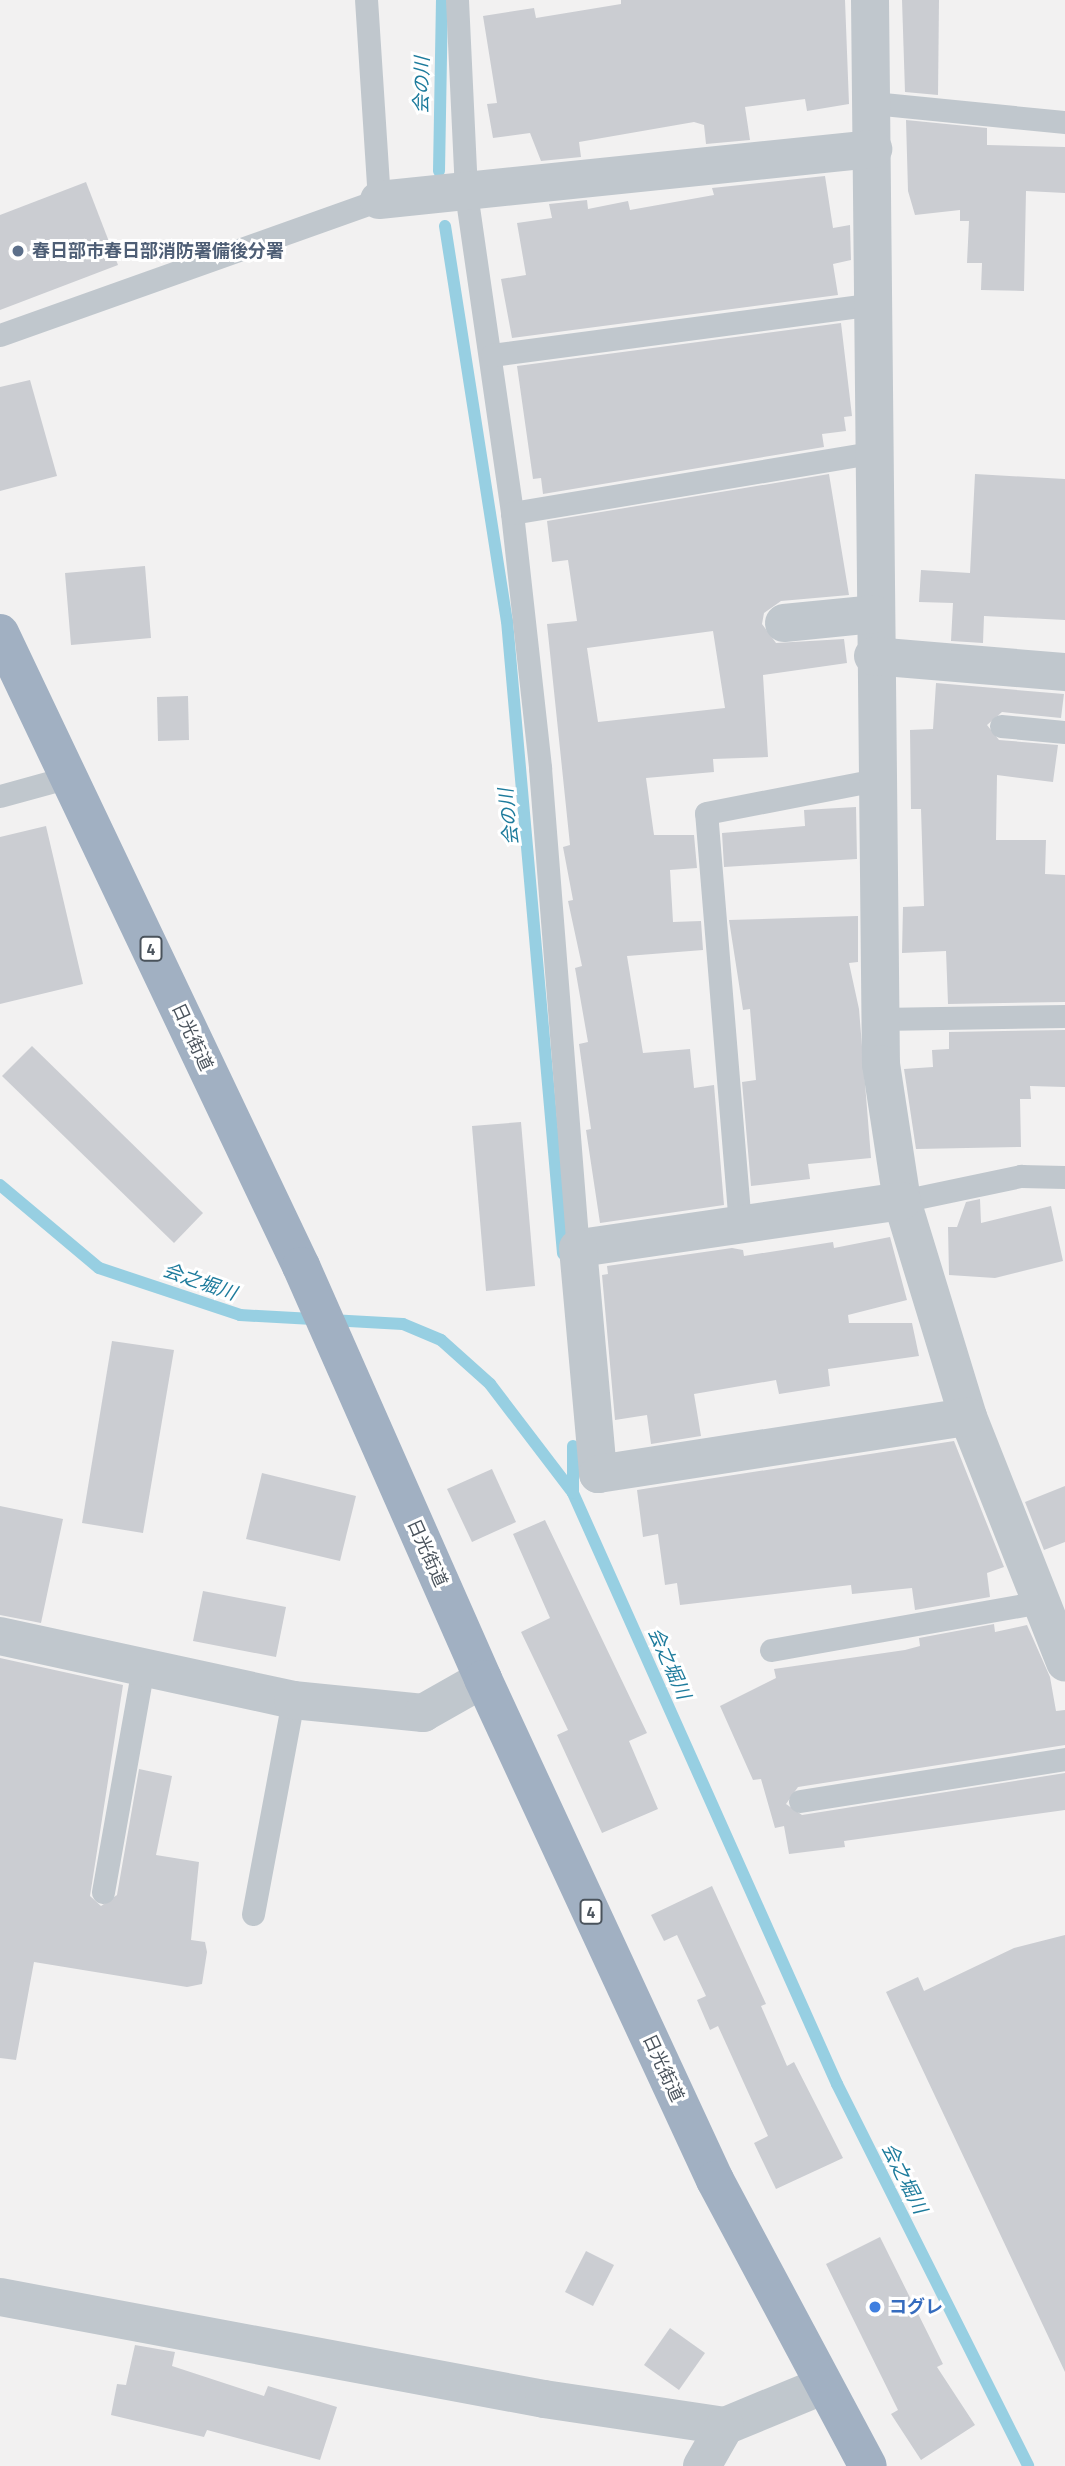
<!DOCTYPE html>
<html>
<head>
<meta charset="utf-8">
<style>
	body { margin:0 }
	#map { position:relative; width:1065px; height:2466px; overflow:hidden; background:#f2f1f1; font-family:"Titillium Web","Noto Sans JP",sans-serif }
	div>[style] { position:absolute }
	.stream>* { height:12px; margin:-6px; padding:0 6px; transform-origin:6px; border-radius:6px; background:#97cfe2 }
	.building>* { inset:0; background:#cbcdd2 }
	.service>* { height:23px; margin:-11.5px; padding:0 11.5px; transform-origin:11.5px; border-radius:11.5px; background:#c0c7cd }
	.minor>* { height:38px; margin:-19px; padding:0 19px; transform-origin:19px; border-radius:19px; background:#c0c7cd }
	.trunk>* { height:38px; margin:-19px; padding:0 19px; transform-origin:19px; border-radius:19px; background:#a1b0c2 }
	.dots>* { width:19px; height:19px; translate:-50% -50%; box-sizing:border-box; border:4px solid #fff; border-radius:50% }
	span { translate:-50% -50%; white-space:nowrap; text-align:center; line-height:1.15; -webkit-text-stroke:6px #fff; paint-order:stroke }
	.shield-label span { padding:2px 5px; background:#fff; border:2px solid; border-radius:5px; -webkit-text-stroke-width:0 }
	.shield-label { font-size:16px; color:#4a535c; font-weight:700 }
	.service-label { font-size:18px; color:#4e5e75; font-weight:700 }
	.left { translate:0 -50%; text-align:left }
	.street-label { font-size:18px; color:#4a535c }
	.shop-label { font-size:18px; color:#366cbe; font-weight:700 }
	.water-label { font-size:19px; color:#1d7b9c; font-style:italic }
</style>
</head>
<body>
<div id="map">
	<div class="stream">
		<i style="left:439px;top:171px;width:171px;rotate:-89deg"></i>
		<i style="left:445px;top:226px;width:400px;rotate:81.1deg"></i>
		<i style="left:507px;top:621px;width:635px;rotate:84.94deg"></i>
		<i style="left:0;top:1185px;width:129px;rotate:40deg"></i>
		<i style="left:99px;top:1268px;width:149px;rotate:18.4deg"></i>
		<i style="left:240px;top:1315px;width:163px;rotate:3.2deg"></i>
		<i style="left:403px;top:1324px;width:41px;rotate:22.8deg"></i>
		<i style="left:441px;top:1340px;width:66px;rotate:41.9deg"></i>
		<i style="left:490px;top:1384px;width:137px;rotate:52.7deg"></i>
		<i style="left:573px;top:1493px;width:647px;rotate:65.93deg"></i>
		<i style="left:837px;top:2084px;width:427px;rotate:63.4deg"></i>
		<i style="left:573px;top:1446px;width:47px;rotate:90deg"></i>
	</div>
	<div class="building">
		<i style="clip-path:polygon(621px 0,845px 0,849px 104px,807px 111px,805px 99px,745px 107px,750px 140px,706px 144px,704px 125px,694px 122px,579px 142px,581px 157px,541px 161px,530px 133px,493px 138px,487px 104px,497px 103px,483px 16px,534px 8px,536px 18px,621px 4px)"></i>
		<i style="clip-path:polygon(902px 0,939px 0,938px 95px,905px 92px)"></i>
		<i style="clip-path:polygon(906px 120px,987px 128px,987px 145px,1065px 147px,1065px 193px,1026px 191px,1024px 291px,981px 290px,982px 263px,967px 263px,969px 221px,960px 221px,960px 210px,915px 215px,908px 191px)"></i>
		<i style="clip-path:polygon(825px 176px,833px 228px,850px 225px,851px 260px,833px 264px,838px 295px,512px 338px,501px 279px,526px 275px,517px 223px,552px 218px,549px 204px,587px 200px,588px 209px,628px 201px,630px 210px,714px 195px,712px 188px)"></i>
		<i style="clip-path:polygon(86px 182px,118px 265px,0 310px,0 215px)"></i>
		<i style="clip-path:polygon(841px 323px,852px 416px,844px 417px,846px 431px,822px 434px,824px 447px,543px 494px,541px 478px,533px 479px,517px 366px)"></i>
		<i style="clip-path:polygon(30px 380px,57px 476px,0 491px,0 387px)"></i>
		<i style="clip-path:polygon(evenodd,829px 474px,849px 595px,781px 601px,764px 613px,762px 624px,776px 643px,844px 639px,847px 663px,763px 675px,768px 757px,713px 759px,714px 772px,646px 778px,654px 835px,694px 835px,697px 868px,670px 870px,673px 922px,701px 921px,703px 950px,627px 956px,643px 1053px,690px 1049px,694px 1088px,714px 1085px,724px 1205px,600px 1223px,586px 1130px,591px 1129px,579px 1044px,588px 1042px,575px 968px,582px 966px,568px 901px,573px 900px,563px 847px,570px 845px,547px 624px,577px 621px,568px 560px,552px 562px,547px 521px,829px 474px,713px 631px,725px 708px,598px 722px,587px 648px,713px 631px)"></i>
		<i style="clip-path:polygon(975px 474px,1065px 479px,1065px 620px,984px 616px,983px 643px,951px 641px,953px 603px,919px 602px,921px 570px,970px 573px)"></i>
		<i style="clip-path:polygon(145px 566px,151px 638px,71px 645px,65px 573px)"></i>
		<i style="clip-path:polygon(936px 683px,1064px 694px,1061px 718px,1002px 712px,987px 725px,999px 740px,1058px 745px,1053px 782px,997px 775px,996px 840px,1046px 840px,1045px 874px,1065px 875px,1065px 1002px,948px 1004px,946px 951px,902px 953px,903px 907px,924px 906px,921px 809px,911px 809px,910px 730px,933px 729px)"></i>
		<i style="clip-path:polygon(188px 696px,189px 740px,158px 741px,157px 697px)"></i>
		<i style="clip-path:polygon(856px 807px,857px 859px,724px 867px,722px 833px,805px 826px,804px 810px)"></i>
		<i style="clip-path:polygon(46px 826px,83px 984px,0 1004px,0 837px)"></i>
		<i style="clip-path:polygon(858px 916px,858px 962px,849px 963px,859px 1009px,871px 1158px,808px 1164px,810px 1179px,751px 1186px,742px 1082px,756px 1080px,750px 1009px,743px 1010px,729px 920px)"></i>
		<i style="clip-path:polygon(1065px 1030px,1065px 1087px,1030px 1086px,1031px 1099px,1020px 1099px,1021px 1147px,916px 1149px,904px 1069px,933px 1067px,932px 1050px,949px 1049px,949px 1032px)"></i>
		<i style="clip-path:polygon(32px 1046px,203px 1213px,174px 1243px,2px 1076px)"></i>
		<i style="clip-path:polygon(521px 1122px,535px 1286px,486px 1291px,472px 1126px)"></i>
		<i style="clip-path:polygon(980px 1199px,981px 1223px,1051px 1206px,1063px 1261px,995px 1278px,949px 1275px,948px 1227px,957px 1227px,966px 1202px)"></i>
		<i style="clip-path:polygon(890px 1237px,907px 1300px,848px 1315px,849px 1323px,912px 1323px,919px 1356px,828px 1369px,830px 1386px,779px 1394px,776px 1380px,694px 1394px,701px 1436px,651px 1444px,647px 1415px,615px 1420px,602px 1275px,608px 1274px,607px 1266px,732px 1248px,743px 1250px,744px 1256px,833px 1242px,834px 1248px)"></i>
		<i style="clip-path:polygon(112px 1341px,174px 1350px,143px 1533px,82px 1523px)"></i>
		<i style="clip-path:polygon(954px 1441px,1004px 1567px,987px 1573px,990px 1597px,915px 1610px,912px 1588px,852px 1594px,851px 1585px,680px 1605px,677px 1583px,665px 1585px,658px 1534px,643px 1537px,637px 1490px)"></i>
		<i style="clip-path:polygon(492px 1469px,516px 1522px,472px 1542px,447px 1489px)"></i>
		<i style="clip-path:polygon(262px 1473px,356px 1496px,340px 1561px,246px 1539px)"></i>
		<i style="clip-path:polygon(1065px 1486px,1065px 1542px,1044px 1550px,1025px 1502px)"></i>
		<i style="clip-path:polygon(0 1506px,63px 1519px,41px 1623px,0 1615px)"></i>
		<i style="clip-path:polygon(545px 1520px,647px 1733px,629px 1741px,658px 1809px,602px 1833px,557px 1735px,568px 1730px,521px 1632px,550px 1618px,513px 1534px)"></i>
		<i style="clip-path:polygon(203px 1591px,286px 1607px,276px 1657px,193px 1641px)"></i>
		<i style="clip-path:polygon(994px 1624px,995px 1632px,1027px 1625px,1050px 1677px,1056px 1711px,1065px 1710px,1065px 1745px,798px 1787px,786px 1804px,802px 1815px,1065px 1773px,1065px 1810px,844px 1841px,845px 1847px,789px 1854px,784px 1826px,775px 1828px,761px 1779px,753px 1780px,720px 1706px,776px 1678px,774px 1669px,905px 1650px,920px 1646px,919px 1638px)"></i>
		<i style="clip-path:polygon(0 1658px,123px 1685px,90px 1896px,101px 1906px,117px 1895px,139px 1769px,172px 1776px,156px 1855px,199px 1862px,191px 1940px,205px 1942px,207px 1952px,202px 1984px,187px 1987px,34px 1962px,16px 2060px,0 2058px)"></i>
		<i style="clip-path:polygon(712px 1886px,766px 2004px,761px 2006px,787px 2066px,794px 2062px,843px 2158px,776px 2189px,754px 2143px,768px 2136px,718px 2026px,710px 2030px,697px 2000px,706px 1996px,677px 1935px,664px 1941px,651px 1915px)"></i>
		<i style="clip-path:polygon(1065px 1935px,1065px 2372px,886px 1992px,918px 1977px,924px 1991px,1014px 1948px)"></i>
		<i style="clip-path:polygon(880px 2237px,943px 2364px,937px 2367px,975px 2425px,921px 2460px,891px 2414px,898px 2410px,826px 2264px)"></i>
		<i style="clip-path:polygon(586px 2251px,614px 2265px,593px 2306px,565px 2292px)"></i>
		<i style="clip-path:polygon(670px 2328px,705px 2353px,679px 2390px,644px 2365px)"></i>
		<i style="clip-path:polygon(135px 2345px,175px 2352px,172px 2366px,264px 2396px,268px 2386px,337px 2407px,320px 2460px,207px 2430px,204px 2437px,111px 2415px,117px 2384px,126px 2385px)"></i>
	</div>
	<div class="service">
		<i style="left:457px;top:0;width:193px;rotate:87.3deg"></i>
		<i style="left:466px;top:193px;width:323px;rotate:81.8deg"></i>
		<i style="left:512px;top:513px;width:257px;rotate:83.7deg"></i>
		<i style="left:540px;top:768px;width:482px;rotate:85.5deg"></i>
		<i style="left:873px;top:103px;width:193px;rotate:5.7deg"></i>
		<i style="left:0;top:335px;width:402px;rotate:-19.6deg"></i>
		<i style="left:379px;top:200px;width:200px;rotate:-93.7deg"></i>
		<i style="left:492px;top:355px;width:387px;rotate:-7.6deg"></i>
		<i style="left:512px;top:513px;width:371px;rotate:-9.5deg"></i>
		<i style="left:1001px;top:726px;width:64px;rotate:5.4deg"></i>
		<i style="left:0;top:796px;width:72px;rotate:-15.4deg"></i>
		<i style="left:880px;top:1019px;width:185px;rotate:-0.9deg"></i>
		<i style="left:902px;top:1201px;width:122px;rotate:-11.9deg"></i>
		<i style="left:1021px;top:1176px;width:44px;rotate:1.3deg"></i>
		<i style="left:740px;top:1225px;width:413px;rotate:-94.7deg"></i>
		<i style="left:706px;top:813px;width:173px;rotate:-11deg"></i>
		<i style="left:771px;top:1650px;width:274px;rotate:-10.1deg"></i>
		<i style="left:800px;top:1801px;width:268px;rotate:-9deg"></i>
		<i style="left:103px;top:1892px;width:229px;rotate:-79.9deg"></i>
		<i style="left:253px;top:1914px;width:218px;rotate:-79.4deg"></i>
	</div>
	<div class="minor">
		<i style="left:870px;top:0;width:1064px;rotate:89.41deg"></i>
		<i style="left:881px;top:1064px;width:139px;rotate:81.3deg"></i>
		<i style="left:902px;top:1201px;width:226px;rotate:73deg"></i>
		<i style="left:968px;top:1417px;width:264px;rotate:68.4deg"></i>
		<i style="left:379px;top:200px;width:497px;rotate:-5.9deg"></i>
		<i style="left:784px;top:623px;width:90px;rotate:-5.7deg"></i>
		<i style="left:873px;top:656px;width:193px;rotate:4.8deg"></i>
		<i style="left:902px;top:1201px;width:327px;rotate:171.7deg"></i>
		<i style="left:578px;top:1248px;width:227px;rotate:84.9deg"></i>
		<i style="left:598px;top:1474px;width:374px;rotate:-8.8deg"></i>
		<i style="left:0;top:1636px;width:300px;rotate:12.3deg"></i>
		<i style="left:293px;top:1700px;width:131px;rotate:5.7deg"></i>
		<i style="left:423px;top:1713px;width:69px;rotate:-29.5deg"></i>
		<i style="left:0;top:2297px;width:553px;rotate:10.62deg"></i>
		<i style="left:544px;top:2399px;width:183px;rotate:8.5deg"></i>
		<i style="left:725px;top:2426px;width:105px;rotate:-22.4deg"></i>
		<i style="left:702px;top:2466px;width:46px;rotate:-60.1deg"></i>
	</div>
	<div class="trunk">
		<i style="left:0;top:633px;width:701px;rotate:64.57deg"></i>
		<i style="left:301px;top:1266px;width:451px;rotate:66.2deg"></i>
		<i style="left:483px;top:1679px;width:552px;rotate:65.15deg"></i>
		<i style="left:715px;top:2180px;width:324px;rotate:61.9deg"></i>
	</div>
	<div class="dots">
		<i style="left:18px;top:251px;background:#5c6f8a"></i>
		<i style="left:875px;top:2307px;background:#3f7fe0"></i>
	</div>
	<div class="shield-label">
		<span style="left:151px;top:949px">4</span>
		<span style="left:591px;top:1912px">4</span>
	</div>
	<div class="service-label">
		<span class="left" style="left:32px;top:251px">春日部市春日部消防署備後分署</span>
	</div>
	<div class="street-label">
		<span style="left:192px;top:1037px;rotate:65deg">日光街道</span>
		<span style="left:427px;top:1553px;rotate:66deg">日光街道</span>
		<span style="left:663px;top:2068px;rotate:65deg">日光街道</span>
	</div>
	<div class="shop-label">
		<span class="left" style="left:889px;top:2307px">コグレ</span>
	</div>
	<div class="water-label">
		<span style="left:421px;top:85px;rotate:-89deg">会の川</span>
		<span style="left:508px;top:817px;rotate:-96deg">会の川</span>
		<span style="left:200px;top:1281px;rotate:19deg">会之堀川</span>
		<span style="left:670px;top:1663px;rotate:66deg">会之堀川</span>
		<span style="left:905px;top:2178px;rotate:63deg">会之堀川</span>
	</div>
</div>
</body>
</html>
